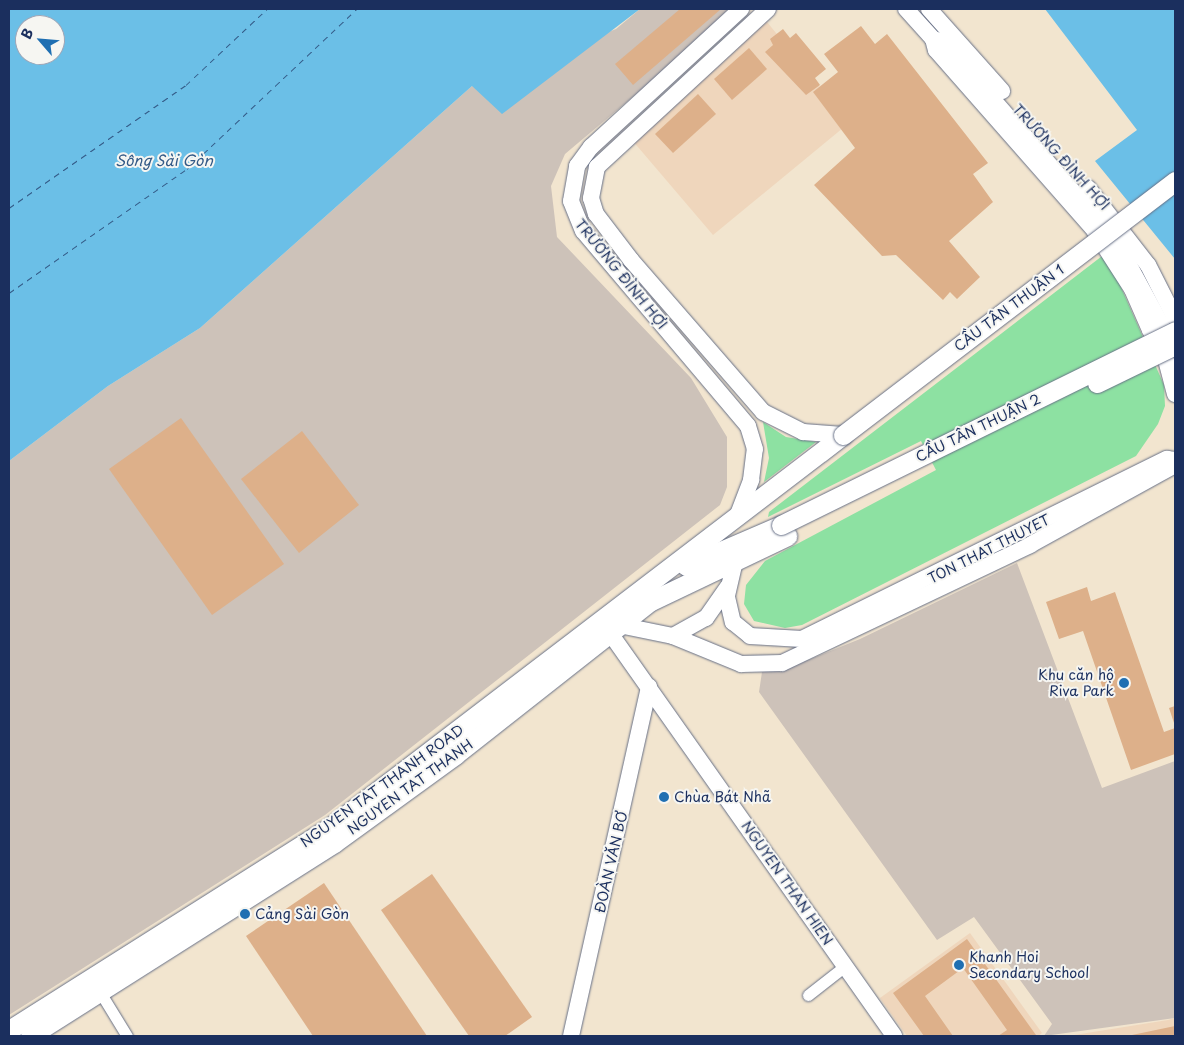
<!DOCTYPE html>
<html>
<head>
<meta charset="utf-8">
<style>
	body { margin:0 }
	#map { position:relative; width:1184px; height:1045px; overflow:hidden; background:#f2e5cf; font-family:"Playpen Sans",sans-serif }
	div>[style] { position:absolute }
	.built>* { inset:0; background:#efd6bc }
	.industrial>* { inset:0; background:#cdc2b9 }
	.green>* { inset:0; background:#8de1a2 }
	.water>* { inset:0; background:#6bbfe7 }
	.ferry>* { height:1px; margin-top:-0.5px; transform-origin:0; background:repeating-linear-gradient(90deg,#335a87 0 6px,transparent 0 11px) }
	.building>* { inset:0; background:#ddb08a }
	.roads { filter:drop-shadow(0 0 1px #666f86) drop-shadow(0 0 1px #666f86) }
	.street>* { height:11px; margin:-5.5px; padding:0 5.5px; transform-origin:5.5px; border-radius:5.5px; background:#fff }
	.secondary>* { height:16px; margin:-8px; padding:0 8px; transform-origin:8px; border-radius:8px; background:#fff }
	.primary>* { height:19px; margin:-9.5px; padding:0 9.5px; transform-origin:9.5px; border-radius:9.5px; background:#fff }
	.bridges { filter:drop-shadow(0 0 1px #666f86) drop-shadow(0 0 1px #666f86) }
	.primary-bridge>* { height:19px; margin:-9.5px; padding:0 9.5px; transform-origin:9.5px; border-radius:9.5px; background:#fff }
	.dots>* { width:14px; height:14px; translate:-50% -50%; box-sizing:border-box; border:2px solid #f6f6f2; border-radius:50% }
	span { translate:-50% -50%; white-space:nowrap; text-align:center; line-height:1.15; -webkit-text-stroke:4px #f6f6f2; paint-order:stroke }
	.street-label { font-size:14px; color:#1b2f5e }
	.poi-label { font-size:14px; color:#1b2f5e }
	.right { translate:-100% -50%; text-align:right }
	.left { translate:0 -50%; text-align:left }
	.water-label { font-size:15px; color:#335a87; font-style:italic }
	.frame { position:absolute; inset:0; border:10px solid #1b2f5e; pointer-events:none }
	.north { position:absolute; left:15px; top:15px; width:50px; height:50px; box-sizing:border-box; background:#f6f6f2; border:1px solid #9ea6b7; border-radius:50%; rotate:297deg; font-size:14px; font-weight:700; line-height:20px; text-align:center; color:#1b2f5e }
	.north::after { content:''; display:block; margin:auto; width:18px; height:22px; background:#1f6fb2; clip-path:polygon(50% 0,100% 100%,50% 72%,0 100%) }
</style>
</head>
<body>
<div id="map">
	<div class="built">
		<i style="clip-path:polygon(763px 17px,849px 123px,713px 235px,632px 140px)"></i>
		<i style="clip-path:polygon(970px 933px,1042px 1033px,1038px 1036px,907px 1036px,880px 998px)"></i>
		<i style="clip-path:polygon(1175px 1018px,1175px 1036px,1068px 1036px,1168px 1020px)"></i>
	</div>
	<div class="industrial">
		<i style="clip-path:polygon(640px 9px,737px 9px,565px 154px,551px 186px,557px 237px,691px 378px,727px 437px,727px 487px,720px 505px,325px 815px,9px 1015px,9px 461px,108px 386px,200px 328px,472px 86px,616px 29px)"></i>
		<i style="clip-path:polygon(1017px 563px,1102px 788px,1175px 761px,1175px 1018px,1044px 1036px,1052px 1024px,974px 917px,937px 940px,759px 692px,762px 672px,808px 660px,860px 639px)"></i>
	</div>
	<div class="green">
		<i style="clip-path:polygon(1106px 253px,1164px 385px,1165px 406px,1158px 424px,1136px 456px,802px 625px,785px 628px,754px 621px,744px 604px,746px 585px,765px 561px,936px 470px,921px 441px,768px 517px,769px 512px)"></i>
		<i style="clip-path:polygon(763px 422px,786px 437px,816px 442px,764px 482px,769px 458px)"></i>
	</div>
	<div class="water">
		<i style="clip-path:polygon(evenodd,9px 9px,640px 9px,502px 114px,472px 86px,200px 328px,108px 386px,9px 461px,9px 9px,25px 25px,55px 25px,55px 55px,25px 55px,25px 25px)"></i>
		<i style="clip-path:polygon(1045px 9px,1175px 9px,1175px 259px,1095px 161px,1137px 130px)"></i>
	</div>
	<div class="ferry">
		<i style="left:9px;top:208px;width:216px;rotate:-34.8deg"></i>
		<i style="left:186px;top:85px;width:111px;rotate:-43.2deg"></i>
		<i style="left:9px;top:293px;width:217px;rotate:-34.9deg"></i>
		<i style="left:187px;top:169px;width:233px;rotate:-43.3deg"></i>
	</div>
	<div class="building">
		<i style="clip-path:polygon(680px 9px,721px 9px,633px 85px,615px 64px)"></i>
		<i style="clip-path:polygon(861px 26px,875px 44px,887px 34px,988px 163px,973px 174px,993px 202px,949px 241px,980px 277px,957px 299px,950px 292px,943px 300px,896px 255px,882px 256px,814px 185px,855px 148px,813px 92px,838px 72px,824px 54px)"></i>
		<i style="clip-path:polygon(783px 29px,790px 38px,796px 33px,826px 69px,815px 78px,820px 85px,806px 95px,765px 52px,773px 45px,770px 39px)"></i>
		<i style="clip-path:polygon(749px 48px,767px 69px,732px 100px,714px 79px)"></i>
		<i style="clip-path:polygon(698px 94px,716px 114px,673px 153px,655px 134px)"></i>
		<i style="clip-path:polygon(181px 418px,284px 564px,212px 615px,109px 469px)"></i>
		<i style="clip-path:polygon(302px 431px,359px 505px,299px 553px,241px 479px)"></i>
		<i style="clip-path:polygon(1087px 587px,1091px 601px,1115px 592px,1164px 732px,1175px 728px,1175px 754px,1131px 770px,1083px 631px,1059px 639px,1046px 602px)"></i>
		<i style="clip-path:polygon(1175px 706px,1175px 726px,1169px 708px)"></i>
		<i style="clip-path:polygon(432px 874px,532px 1017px,505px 1036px,469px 1036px,381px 910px)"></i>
		<i style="clip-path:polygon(324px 883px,427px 1036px,313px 1036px,246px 936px)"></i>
		<i style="clip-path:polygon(967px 939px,1036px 1035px,1035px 1036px,998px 1036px,1007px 1030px,963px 968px,925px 996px,953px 1036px,924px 1036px,893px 993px)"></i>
		<i style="clip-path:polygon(1175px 1026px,1175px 1036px,1132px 1036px,1132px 1035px)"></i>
	</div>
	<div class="roads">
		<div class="street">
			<i style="left:100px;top:992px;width:52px;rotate:58.5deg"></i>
			<i style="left:808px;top:995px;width:47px;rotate:-38.1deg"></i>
		</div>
		<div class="secondary">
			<i style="left:768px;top:9px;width:233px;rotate:137.3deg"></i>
			<i style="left:597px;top:167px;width:32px;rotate:101deg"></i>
			<i style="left:591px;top:198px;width:17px;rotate:73deg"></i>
			<i style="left:596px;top:214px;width:58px;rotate:52.7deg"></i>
			<i style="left:631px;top:260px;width:201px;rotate:49deg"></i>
			<i style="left:763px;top:412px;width:45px;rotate:26.6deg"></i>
			<i style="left:803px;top:432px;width:40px;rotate:4.3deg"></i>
			<i style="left:906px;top:9px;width:40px;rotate:48deg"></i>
			<i style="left:933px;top:39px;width:11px;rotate:75deg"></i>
			<i style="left:936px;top:50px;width:240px;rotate:48.7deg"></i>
			<i style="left:1094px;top:230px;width:70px;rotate:57.2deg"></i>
			<i style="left:1132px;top:289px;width:45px;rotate:66.3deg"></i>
			<i style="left:1150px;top:330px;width:16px;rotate:45deg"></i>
			<i style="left:929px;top:9px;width:110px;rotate:48.3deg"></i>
			<i style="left:933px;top:39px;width:10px;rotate:17deg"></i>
			<i style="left:943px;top:42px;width:264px;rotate:49deg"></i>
			<i style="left:1116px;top:241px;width:94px;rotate:61.5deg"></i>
			<i style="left:1161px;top:324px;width:17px;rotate:90deg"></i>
			<i style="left:1161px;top:341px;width:55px;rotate:75.2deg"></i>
			<i style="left:1088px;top:188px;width:98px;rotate:52.1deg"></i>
			<i style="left:1148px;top:265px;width:59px;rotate:63deg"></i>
			<i style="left:737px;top:517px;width:40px;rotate:-69deg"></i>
			<i style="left:751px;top:480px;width:31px;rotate:-83deg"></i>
			<i style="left:755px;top:449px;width:24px;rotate:-107deg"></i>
			<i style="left:748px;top:426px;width:255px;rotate:-130.2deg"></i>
			<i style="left:583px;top:231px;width:32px;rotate:-112deg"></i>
			<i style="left:571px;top:201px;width:36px;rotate:-80deg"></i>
			<i style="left:577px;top:166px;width:24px;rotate:-54deg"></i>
			<i style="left:591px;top:147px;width:204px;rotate:-42.6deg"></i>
			<i style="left:735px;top:561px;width:37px;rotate:103deg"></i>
			<i style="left:727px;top:597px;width:26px;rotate:77deg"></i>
			<i style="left:733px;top:622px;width:22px;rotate:39deg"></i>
			<i style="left:750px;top:636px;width:52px;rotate:3.3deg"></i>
			<i style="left:802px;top:639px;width:407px;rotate:-26.3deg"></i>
			<i style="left:1167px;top:459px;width:8px;rotate:7deg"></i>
			<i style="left:619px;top:625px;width:55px;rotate:11.5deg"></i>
			<i style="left:673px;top:636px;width:74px;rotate:22.4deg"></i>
			<i style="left:741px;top:664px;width:41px;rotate:-1.4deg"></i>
			<i style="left:782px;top:663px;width:275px;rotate:-25.4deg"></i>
			<i style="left:1030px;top:545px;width:166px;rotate:-28.9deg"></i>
			<i style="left:610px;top:633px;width:493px;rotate:54.8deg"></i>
			<i style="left:673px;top:636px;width:38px;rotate:-29deg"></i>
			<i style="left:706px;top:618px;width:38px;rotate:-55deg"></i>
			<i style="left:571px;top:1036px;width:358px;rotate:-77.4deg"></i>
		</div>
		<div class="primary">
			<i style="left:686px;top:566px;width:103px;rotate:-23.3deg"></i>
			<i style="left:9px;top:1030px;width:378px;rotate:-32.3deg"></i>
			<i style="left:329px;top:828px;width:647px;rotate:-37.4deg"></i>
			<i style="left:30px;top:1036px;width:360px;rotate:-32.4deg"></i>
			<i style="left:334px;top:843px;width:150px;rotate:-36deg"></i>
			<i style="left:455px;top:755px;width:249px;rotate:-38.2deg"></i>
			<i style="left:651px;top:601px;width:151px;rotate:-25.5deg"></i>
		</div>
	</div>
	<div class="bridges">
		<div class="primary-bridge">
			<i style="left:1097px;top:383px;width:87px;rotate:-26deg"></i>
			<i style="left:843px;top:435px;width:418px;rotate:-37.4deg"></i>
			<i style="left:781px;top:525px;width:439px;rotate:-26.2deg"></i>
		</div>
	</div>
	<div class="dots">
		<i style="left:1124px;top:683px;background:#1f6fb2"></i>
		<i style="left:664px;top:797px;background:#1f6fb2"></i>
		<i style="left:245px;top:914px;background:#1f6fb2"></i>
		<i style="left:959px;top:965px;background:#1f6fb2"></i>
	</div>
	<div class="street-label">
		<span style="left:1061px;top:157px;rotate:48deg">TRƯƠNG ĐÌNH HỢI</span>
		<span style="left:621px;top:274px;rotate:51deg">TRƯƠNG ĐÌNH HỢI</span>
		<span style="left:1009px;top:308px;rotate:-37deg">CẦU TÂN THUẬN 1</span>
		<span style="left:978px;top:428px;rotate:-26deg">CẦU TÂN THUẬN 2</span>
		<span style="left:989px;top:549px;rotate:-27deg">TON THAT THUYET</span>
		<span style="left:382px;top:786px;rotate:-36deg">NGUYEN TAT THANH ROAD</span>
		<span style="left:410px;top:787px;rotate:-36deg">NGUYEN TAT THANH</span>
		<span style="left:611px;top:862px;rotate:-77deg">ĐOÀN VĂN BƠ</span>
		<span style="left:787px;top:883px;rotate:55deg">NGUYEN THAN HIEN</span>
	</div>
	<div class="poi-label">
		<span class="right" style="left:1114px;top:683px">Khu căn hộ<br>Riva Park</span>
		<span class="left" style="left:674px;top:797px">Chùa Bát Nhã</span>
		<span class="left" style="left:255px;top:914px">Cảng Sài Gòn</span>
		<span class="left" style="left:969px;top:965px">Khanh Hoi<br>Secondary School</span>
	</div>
	<div class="water-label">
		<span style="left:164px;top:160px">Sông Sài Gòn</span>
	</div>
	<div class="frame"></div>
	<div class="north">B</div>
</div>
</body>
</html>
